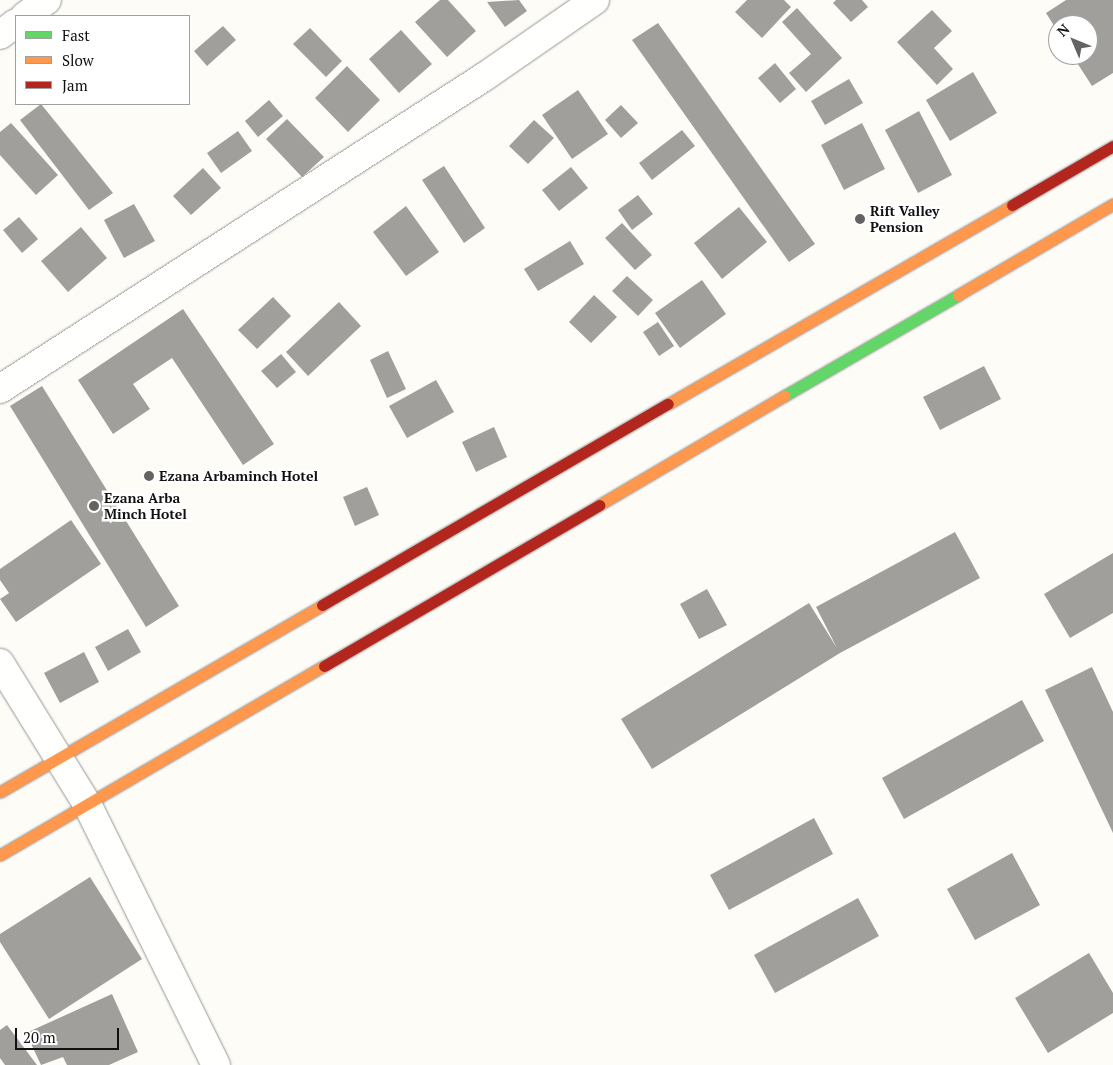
<!DOCTYPE html>
<html>
<head>
<meta charset="utf-8">
<style>
	body { margin:0 }
	#map { position:relative; width:1113px; height:1065px; overflow:hidden; background:#fdfcf7; font-family:"PT Serif",serif }
	div>[style] { position:absolute }
	.building>* { inset:0; background:#a19f9c }
	.roads { filter:drop-shadow(0 0 1px #979795) drop-shadow(0 0 1px #979795) }
	.street>* { height:28px; margin:-14px; padding:0 14px; transform-origin:14px; border-radius:14px; background:#fffffe }
	.fast>* { height:11px; margin:-5.5px; padding:0 5.5px; transform-origin:5.5px; border-radius:5.5px; background:#63d668 }
	.slow>* { height:11px; margin:-5.5px; padding:0 5.5px; transform-origin:5.5px; border-radius:5.5px; background:#ff974d }
	.jam>* { height:11px; margin:-5.5px; padding:0 5.5px; transform-origin:5.5px; border-radius:5.5px; background:#b3261e }
	.dots>* { width:14px; height:14px; translate:-50% -50%; box-sizing:border-box; border:2px solid #fff; border-radius:50% }
	span { translate:-50% -50%; white-space:nowrap; text-align:center; line-height:1.15; -webkit-text-stroke:5px #fff; paint-order:stroke }
	.poi-label { font-size:14px; color:#111; font-weight:700 }
	.left { translate:0 -50%; text-align:left }
	.legend { position:absolute; left:15px; top:15px; width:175px; height:90px; box-sizing:border-box; background:#fff; border:1px solid #a0a0a0; margin:0; padding:6px 9px; list-style:none; font-size:15px; color:#111 }
	.legend li { display:flex; align-items:center; gap:10px; height:25px }
	.legend b { width:25px; border:1px solid #a0a0a0 }
	.north { position:absolute; left:1048px; top:15px; width:50px; height:50px; box-sizing:border-box; background:#fff; border:1px solid #a0a0a0; border-radius:50%; rotate:315deg; font-size:14px; font-weight:700; line-height:20px; text-align:center; color:#111 }
	.north::after { content:''; display:block; margin:auto; width:18px; height:22px; background:#646362; clip-path:polygon(50% 0,100% 100%,50% 72%,0 100%) }
	.scale { position:absolute; left:15px; top:1028px; width:104px; height:22px; box-sizing:border-box; border:2px solid #111; border-top:0; padding-left:6px; font-size:15px; line-height:18px; white-space:nowrap; color:#111; -webkit-text-stroke:4px #fff; paint-order:stroke }
</style>
</head>
<body>
<div id="map">
	<div class="building">
		<i style="clip-path:polygon(440px 0,448px 0,476px 31px,447px 57px,415px 22px)"></i>
		<i style="clip-path:polygon(519px 0,527px 11px,505px 27px,487px 2px)"></i>
		<i style="clip-path:polygon(747px 0,784px 0,791px 7px,762px 38px,735px 12px)"></i>
		<i style="clip-path:polygon(836px 0,862px 0,868px 7px,851px 22px,833px 3px)"></i>
		<i style="clip-path:polygon(1066px 0,1113px 0,1113px 73px,1092px 86px,1072px 55px,1088px 55px,1088px 25px,1058px 25px,1058px 32px,1046px 13px)"></i>
		<i style="clip-path:polygon(797px 8px,842px 58px,806px 92px,789px 73px,811px 54px,782px 22px)"></i>
		<i style="clip-path:polygon(932px 10px,952px 31px,934px 48px,953px 69px,937px 85px,897px 42px)"></i>
		<i style="clip-path:polygon(658px 23px,815px 244px,789px 262px,632px 40px)"></i>
		<i style="clip-path:polygon(223px 26px,236px 40px,207px 66px,194px 51px)"></i>
		<i style="clip-path:polygon(310px 28px,342px 61px,326px 77px,293px 44px)"></i>
		<i style="clip-path:polygon(401px 30px,432px 64px,399px 93px,369px 59px)"></i>
		<i style="clip-path:polygon(775px 63px,796px 89px,780px 103px,758px 78px)"></i>
		<i style="clip-path:polygon(347px 66px,380px 100px,348px 132px,315px 98px)"></i>
		<i style="clip-path:polygon(973px 72px,997px 113px,950px 141px,926px 100px)"></i>
		<i style="clip-path:polygon(849px 79px,863px 103px,825px 125px,811px 101px)"></i>
		<i style="clip-path:polygon(578px 90px,608px 134px,572px 159px,542px 115px)"></i>
		<i style="clip-path:polygon(269px 100px,283px 116px,258px 137px,245px 121px)"></i>
		<i style="clip-path:polygon(41px 104px,113px 193px,89px 210px,20px 120px)"></i>
		<i style="clip-path:polygon(621px 105px,638px 123px,621px 138px,605px 120px)"></i>
		<i style="clip-path:polygon(919px 111px,952px 175px,918px 193px,885px 130px)"></i>
		<i style="clip-path:polygon(287px 119px,324px 157px,302px 177px,266px 139px)"></i>
		<i style="clip-path:polygon(534px 120px,554px 138px,528px 164px,509px 146px)"></i>
		<i style="clip-path:polygon(11px 123px,58px 175px,36px 195px,0 155px,0 132px)"></i>
		<i style="clip-path:polygon(862px 123px,885px 169px,844px 190px,821px 145px)"></i>
		<i style="clip-path:polygon(682px 130px,695px 146px,652px 180px,639px 163px)"></i>
		<i style="clip-path:polygon(238px 131px,252px 151px,221px 173px,207px 153px)"></i>
		<i style="clip-path:polygon(444px 166px,485px 228px,464px 243px,422px 180px)"></i>
		<i style="clip-path:polygon(571px 167px,588px 188px,559px 211px,542px 190px)"></i>
		<i style="clip-path:polygon(203px 168px,221px 188px,191px 215px,173px 196px)"></i>
		<i style="clip-path:polygon(638px 195px,653px 214px,632px 230px,618px 210px)"></i>
		<i style="clip-path:polygon(134px 204px,155px 241px,124px 258px,104px 220px)"></i>
		<i style="clip-path:polygon(406px 206px,439px 252px,406px 276px,373px 232px)"></i>
		<i style="clip-path:polygon(739px 207px,767px 242px,722px 279px,694px 243px)"></i>
		<i style="clip-path:polygon(19px 217px,38px 239px,22px 253px,3px 230px)"></i>
		<i style="clip-path:polygon(622px 223px,652px 255px,635px 270px,605px 238px)"></i>
		<i style="clip-path:polygon(81px 227px,107px 258px,68px 292px,41px 261px)"></i>
		<i style="clip-path:polygon(570px 241px,584px 264px,538px 291px,524px 269px)"></i>
		<i style="clip-path:polygon(627px 276px,653px 300px,638px 316px,612px 291px)"></i>
		<i style="clip-path:polygon(702px 280px,726px 314px,680px 348px,655px 313px)"></i>
		<i style="clip-path:polygon(594px 295px,617px 317px,591px 343px,569px 322px)"></i>
		<i style="clip-path:polygon(273px 297px,291px 316px,257px 349px,238px 330px)"></i>
		<i style="clip-path:polygon(339px 302px,361px 326px,308px 376px,286px 352px)"></i>
		<i style="clip-path:polygon(183px 309px,274px 444px,243px 465px,172px 358px,133px 384px,150px 409px,113px 434px,78px 380px)"></i>
		<i style="clip-path:polygon(658px 322px,674px 346px,659px 356px,643px 332px)"></i>
		<i style="clip-path:polygon(388px 351px,406px 389px,387px 398px,370px 360px)"></i>
		<i style="clip-path:polygon(281px 354px,296px 372px,277px 388px,261px 371px)"></i>
		<i style="clip-path:polygon(984px 366px,1001px 399px,940px 430px,923px 397px)"></i>
		<i style="clip-path:polygon(436px 380px,454px 412px,407px 438px,389px 406px)"></i>
		<i style="clip-path:polygon(42px 386px,179px 606px,146px 627px,10px 406px)"></i>
		<i style="clip-path:polygon(494px 427px,507px 457px,476px 472px,462px 442px)"></i>
		<i style="clip-path:polygon(367px 487px,379px 515px,355px 526px,343px 497px)"></i>
		<i style="clip-path:polygon(71px 520px,101px 564px,16px 622px,0 599px,9px 593px,0 580px,0 569px)"></i>
		<i style="clip-path:polygon(955px 532px,980px 578px,840px 653px,652px 769px,621px 719px,809px 603px,837px 648px,816px 607px)"></i>
		<i style="clip-path:polygon(1113px 553px,1113px 613px,1070px 638px,1044px 594px)"></i>
		<i style="clip-path:polygon(707px 589px,727px 625px,699px 639px,680px 604px)"></i>
		<i style="clip-path:polygon(128px 629px,141px 652px,108px 671px,95px 647px)"></i>
		<i style="clip-path:polygon(84px 652px,99px 682px,60px 703px,44px 673px)"></i>
		<i style="clip-path:polygon(1092px 667px,1113px 712px,1113px 833px,1045px 690px)"></i>
		<i style="clip-path:polygon(1022px 700px,1044px 741px,904px 819px,882px 778px)"></i>
		<i style="clip-path:polygon(814px 818px,833px 854px,729px 910px,710px 875px)"></i>
		<i style="clip-path:polygon(1012px 853px,1040px 905px,975px 940px,947px 889px)"></i>
		<i style="clip-path:polygon(90px 877px,142px 959px,49px 1019px,0 942px,0 934px)"></i>
		<i style="clip-path:polygon(858px 898px,879px 936px,775px 993px,754px 955px)"></i>
		<i style="clip-path:polygon(1089px 953px,1113px 993px,1113px 1013px,1048px 1053px,1015px 998px)"></i>
		<i style="clip-path:polygon(112px 994px,138px 1052px,109px 1065px,67px 1065px,63px 1057px,41px 1065px,26px 1033px)"></i>
		<i style="clip-path:polygon(7px 1025px,37px 1065px,5px 1065px,0 1058px,0 1030px)"></i>
	</div>
	<div class="roads">
		<div class="street">
			<i style="left:25px;top:16px;width:27px;rotate:-36deg"></i>
			<i style="left:0;top:35px;width:20px;rotate:-37deg"></i>
			<i style="left:0;top:389px;width:576px;rotate:-32.81deg"></i>
			<i style="left:484px;top:77px;width:135px;rotate:-34.7deg"></i>
			<i style="left:0;top:663px;width:166px;rotate:58.3deg"></i>
			<i style="left:87px;top:804px;width:291px;rotate:63.7deg"></i>
		</div>
		<div class="fast">
			<i style="left:784px;top:396px;width:201px;rotate:-30.1deg"></i>
		</div>
		<div class="slow">
			<i style="left:958px;top:295px;width:180px;rotate:-30.4deg"></i>
			<i style="left:668px;top:404px;width:397px;rotate:-30deg"></i>
			<i style="left:599px;top:505px;width:215px;rotate:-30.5deg"></i>
			<i style="left:0;top:792px;width:372px;rotate:-30.1deg"></i>
			<i style="left:0;top:855px;width:375px;rotate:-30.3deg"></i>
		</div>
		<div class="jam">
			<i style="left:1012px;top:205px;width:117px;rotate:-30.3deg"></i>
			<i style="left:322px;top:605px;width:400px;rotate:-30.2deg"></i>
			<i style="left:324px;top:666px;width:319px;rotate:-30.3deg"></i>
		</div>
	</div>
	<div class="dots">
		<i style="left:860px;top:219px;background:#646362"></i>
		<i style="left:149px;top:476px;background:#646362"></i>
		<i style="left:94px;top:506px;background:#646362"></i>
	</div>
	<div class="poi-label">
		<span class="left" style="left:870px;top:219px">Rift Valley<br>Pension</span>
		<span class="left" style="left:159px;top:476px">Ezana Arbaminch Hotel</span>
		<span class="left" style="left:104px;top:506px">Ezana Arba<br>Minch Hotel</span>
	</div>
	<ul class="legend">
	<li><b style="height:6px;background:#63d668"></b>Fast</li>
	<li><b style="height:6px;background:#ff974d"></b>Slow</li>
	<li><b style="height:6px;background:#b3261e"></b>Jam</li>
	</ul>
	<div class="north">N</div>
	<div class="scale">20 m</div>
</div>
</body>
</html>
